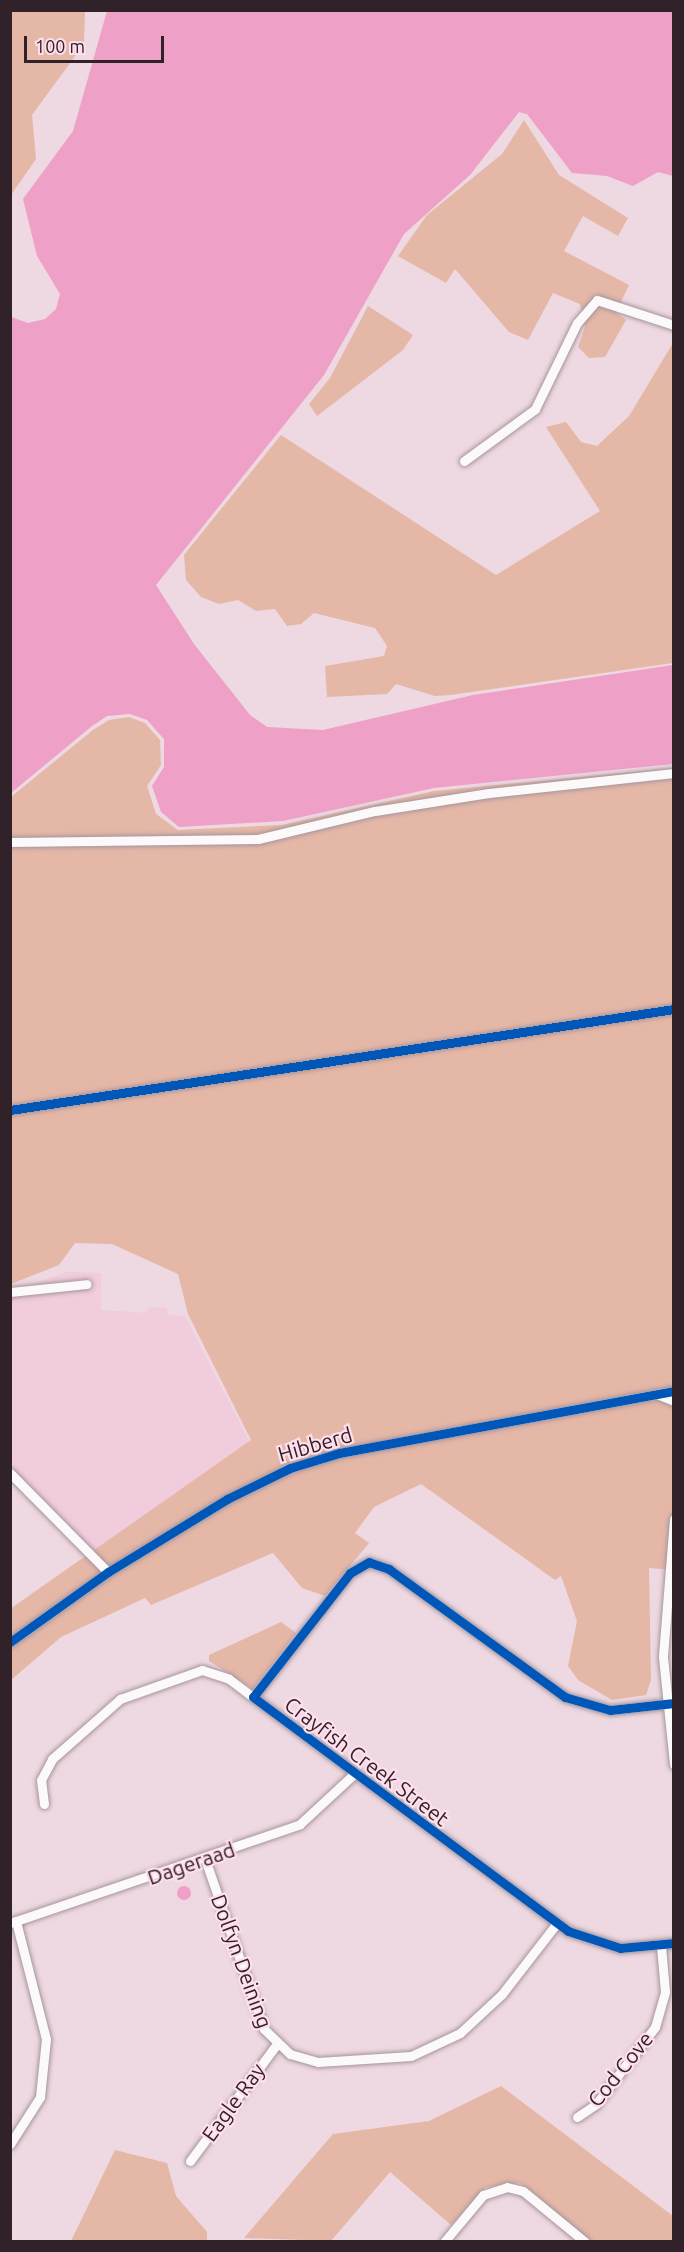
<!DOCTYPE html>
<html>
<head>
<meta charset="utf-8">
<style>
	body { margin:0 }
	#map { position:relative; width:684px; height:2252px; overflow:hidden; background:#eed8e1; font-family:Ubuntu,sans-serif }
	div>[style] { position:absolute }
	.built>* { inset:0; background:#f0ccdc }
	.green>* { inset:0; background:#e5b7a7 }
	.water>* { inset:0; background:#eea0c6 }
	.round { border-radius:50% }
	.roads { filter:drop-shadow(0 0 2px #a6959d) drop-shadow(0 0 2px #a6959d) }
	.minor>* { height:9px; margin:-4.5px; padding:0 4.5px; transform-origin:4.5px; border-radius:4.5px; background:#fcf9fa }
	.cycleway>* { height:9px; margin:-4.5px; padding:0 4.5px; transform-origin:4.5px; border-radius:4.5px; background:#0057b8 }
	span { translate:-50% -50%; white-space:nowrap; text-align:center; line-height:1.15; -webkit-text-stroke:4.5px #ffdeed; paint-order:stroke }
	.street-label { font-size:21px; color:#312229 }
	.frame { position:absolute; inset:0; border:12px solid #312229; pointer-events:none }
	.scale { position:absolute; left:24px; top:36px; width:140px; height:27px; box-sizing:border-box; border:3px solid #312229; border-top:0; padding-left:8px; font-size:18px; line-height:21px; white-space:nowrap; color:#312229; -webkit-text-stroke:4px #ffdeed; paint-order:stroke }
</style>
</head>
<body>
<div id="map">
	<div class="built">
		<i style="clip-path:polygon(66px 1272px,101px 1273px,101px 1310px,147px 1313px,148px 1307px,166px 1308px,169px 1315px,185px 1316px,268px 1478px,108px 1572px,11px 1473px,10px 1292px)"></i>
	</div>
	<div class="green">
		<i style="clip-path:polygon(11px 10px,85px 11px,84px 44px,32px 115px,36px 159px,11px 195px)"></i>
		<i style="clip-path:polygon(524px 120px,559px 175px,628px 218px,618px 236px,583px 216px,564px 251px,629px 285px,616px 312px,626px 320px,605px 357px,589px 358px,578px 347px,585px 327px,580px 304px,553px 293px,528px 340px,509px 332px,455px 269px,446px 283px,398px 256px,427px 215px,502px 154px)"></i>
		<i style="clip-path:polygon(368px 306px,413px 335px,403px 350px,317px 416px,309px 404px,330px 378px)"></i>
		<i style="clip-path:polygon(673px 343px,673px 663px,450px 695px,435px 696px,396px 684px,387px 694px,327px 697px,325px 666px,384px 656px,387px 646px,375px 628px,314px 613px,301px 624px,287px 626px,275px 609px,256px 611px,238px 600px,219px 604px,201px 597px,186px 580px,184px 555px,281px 435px,496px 575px,600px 511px,546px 427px,566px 422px,581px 442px,597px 446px,629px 416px)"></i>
		<i style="clip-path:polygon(129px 717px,145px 723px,160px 740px,161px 765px,147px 786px,156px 814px,178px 830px,282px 825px,434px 791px,673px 768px,674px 1570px,649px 1568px,651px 1680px,646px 1695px,612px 1700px,578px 1680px,568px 1666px,577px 1621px,561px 1576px,555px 1580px,421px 1484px,374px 1507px,355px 1533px,369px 1543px,325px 1596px,302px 1588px,273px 1553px,151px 1605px,145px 1598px,61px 1637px,11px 1680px,10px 1609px,251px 1440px,188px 1314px,178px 1274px,112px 1244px,75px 1243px,59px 1265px,11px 1284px,11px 797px,93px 730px,109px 720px)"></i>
		<i style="clip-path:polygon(281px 1622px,296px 1633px,253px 1689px,209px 1661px,209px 1655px)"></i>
		<i style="clip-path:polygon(501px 2086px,673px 2216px,673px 2241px,590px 2241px,520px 2183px,486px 2187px,451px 2225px,390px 2172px,331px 2241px,244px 2238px,333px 2134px,429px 2121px)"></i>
		<i style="clip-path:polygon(115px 2150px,167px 2163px,176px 2196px,207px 2232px,207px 2241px,71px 2241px)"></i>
	</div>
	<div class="water">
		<i style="clip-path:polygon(107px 11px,673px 11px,673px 176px,658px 172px,633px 186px,607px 176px,572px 173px,527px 114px,519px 112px,470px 175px,404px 234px,324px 375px,156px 585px,194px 644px,250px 715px,267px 727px,323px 730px,473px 695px,673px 665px,673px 764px,434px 788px,283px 821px,179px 827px,161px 812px,152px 786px,164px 767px,164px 739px,147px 720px,130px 714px,107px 716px,92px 726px,11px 793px,11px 317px,28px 323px,45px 319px,56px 309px,60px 294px,37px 256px,23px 199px,73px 131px)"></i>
		<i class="round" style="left:177px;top:1886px;width:14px;height:14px"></i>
	</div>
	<div class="roads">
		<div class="minor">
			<i style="left:464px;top:461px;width:88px;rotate:-36.2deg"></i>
			<i style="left:535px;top:409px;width:96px;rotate:-64deg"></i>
			<i style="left:577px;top:323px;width:30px;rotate:-49deg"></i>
			<i style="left:597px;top:300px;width:81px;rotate:18deg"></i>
			<i style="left:10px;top:842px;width:248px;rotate:-0.7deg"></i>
			<i style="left:258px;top:839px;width:120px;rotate:-13.5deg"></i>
			<i style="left:375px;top:811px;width:115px;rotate:-9deg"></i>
			<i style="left:489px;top:793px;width:186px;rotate:-6.2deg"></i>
			<i style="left:10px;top:1110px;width:672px;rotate:-8.65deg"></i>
			<i style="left:10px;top:1292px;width:77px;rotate:-5.9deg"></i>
			<i style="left:657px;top:1394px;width:18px;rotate:22deg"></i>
			<i style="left:10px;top:1473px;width:139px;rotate:45.3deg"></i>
			<i style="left:674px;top:1519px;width:138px;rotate:94.6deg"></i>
			<i style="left:663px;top:1657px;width:108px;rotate:84.1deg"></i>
			<i style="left:10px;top:1642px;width:120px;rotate:-35.5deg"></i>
			<i style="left:108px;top:1572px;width:140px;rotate:-31.5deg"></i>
			<i style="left:227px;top:1499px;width:70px;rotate:-26.2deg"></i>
			<i style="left:290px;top:1468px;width:51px;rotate:-17deg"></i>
			<i style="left:339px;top:1453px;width:341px;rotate:-10.5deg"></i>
			<i style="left:674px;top:1703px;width:64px;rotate:173.8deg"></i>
			<i style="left:610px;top:1710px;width:47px;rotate:-163.9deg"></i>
			<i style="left:565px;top:1697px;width:218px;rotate:-144deg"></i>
			<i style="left:389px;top:1569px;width:21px;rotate:-161deg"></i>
			<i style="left:369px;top:1562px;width:22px;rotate:150deg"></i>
			<i style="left:350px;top:1573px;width:157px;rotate:128deg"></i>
			<i style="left:253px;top:1697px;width:392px;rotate:36.6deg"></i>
			<i style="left:568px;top:1931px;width:55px;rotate:18.1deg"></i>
			<i style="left:620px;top:1948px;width:54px;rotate:-5.3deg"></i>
			<i style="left:44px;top:1804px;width:24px;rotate:-97deg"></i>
			<i style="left:41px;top:1780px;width:24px;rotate:-62deg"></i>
			<i style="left:52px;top:1759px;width:91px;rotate:-41.4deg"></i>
			<i style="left:120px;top:1699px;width:87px;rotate:-19.5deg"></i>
			<i style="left:202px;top:1670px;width:28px;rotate:18deg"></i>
			<i style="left:229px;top:1679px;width:30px;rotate:37deg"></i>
			<i style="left:205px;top:1859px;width:180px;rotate:70.9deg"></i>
			<i style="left:264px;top:2029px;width:36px;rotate:44deg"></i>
			<i style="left:290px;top:2054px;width:29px;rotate:16deg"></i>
			<i style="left:318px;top:2062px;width:93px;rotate:-3.7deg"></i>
			<i style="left:411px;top:2056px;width:54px;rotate:-25.1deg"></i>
			<i style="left:460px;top:2033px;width:57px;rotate:-42.9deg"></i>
			<i style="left:502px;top:1994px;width:90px;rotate:-52.2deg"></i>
			<i style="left:10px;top:1923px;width:306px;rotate:-18.8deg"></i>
			<i style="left:300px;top:1824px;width:74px;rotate:-42.8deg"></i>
			<i style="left:577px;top:2117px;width:23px;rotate:-34deg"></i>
			<i style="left:596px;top:2104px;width:97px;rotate:-52.5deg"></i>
			<i style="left:655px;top:2027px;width:36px;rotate:-74deg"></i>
			<i style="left:665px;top:1992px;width:46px;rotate:-95deg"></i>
			<i style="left:10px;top:2144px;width:56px;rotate:-57.4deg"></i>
			<i style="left:40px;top:2097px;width:58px;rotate:-84.1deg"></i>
			<i style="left:46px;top:2039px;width:122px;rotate:-104.3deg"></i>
			<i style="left:190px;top:2161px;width:146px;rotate:-53.4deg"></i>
			<i style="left:444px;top:2242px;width:61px;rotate:-50.3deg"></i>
			<i style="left:483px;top:2195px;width:25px;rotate:-18deg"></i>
			<i style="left:507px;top:2187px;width:16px;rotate:14deg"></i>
			<i style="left:523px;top:2191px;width:80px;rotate:39.4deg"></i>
		</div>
	</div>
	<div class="cycleway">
		<i style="left:10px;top:1110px;width:672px;rotate:-8.65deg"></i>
		<i style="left:10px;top:1642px;width:120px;rotate:-35.5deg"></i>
		<i style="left:108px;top:1572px;width:140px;rotate:-31.5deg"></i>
		<i style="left:227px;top:1499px;width:70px;rotate:-26.2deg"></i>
		<i style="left:290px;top:1468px;width:51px;rotate:-17deg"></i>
		<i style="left:339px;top:1453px;width:341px;rotate:-10.5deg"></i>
		<i style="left:674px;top:1703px;width:64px;rotate:173.8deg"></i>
		<i style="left:610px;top:1710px;width:47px;rotate:-163.9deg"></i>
		<i style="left:565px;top:1697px;width:218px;rotate:-144deg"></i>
		<i style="left:389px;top:1569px;width:21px;rotate:-161deg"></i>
		<i style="left:369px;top:1562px;width:22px;rotate:150deg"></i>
		<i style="left:350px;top:1573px;width:157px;rotate:128deg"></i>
		<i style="left:253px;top:1697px;width:392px;rotate:36.6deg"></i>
		<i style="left:568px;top:1931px;width:55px;rotate:18.1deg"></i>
		<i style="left:620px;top:1948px;width:54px;rotate:-5.3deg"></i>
	</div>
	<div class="street-label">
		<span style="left:315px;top:1444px;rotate:-16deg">Hibberd</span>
		<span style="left:367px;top:1761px;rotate:37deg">Crayfish Creek Street</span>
		<span style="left:191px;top:1863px;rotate:-19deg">Dageraad</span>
		<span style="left:242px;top:1961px;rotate:70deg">Dolfyn Deining</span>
		<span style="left:620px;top:2069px;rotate:-51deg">Cod Cove</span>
		<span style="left:233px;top:2102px;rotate:-54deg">Eagle Ray</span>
	</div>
	<div class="frame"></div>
	<div class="scale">100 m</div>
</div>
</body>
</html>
